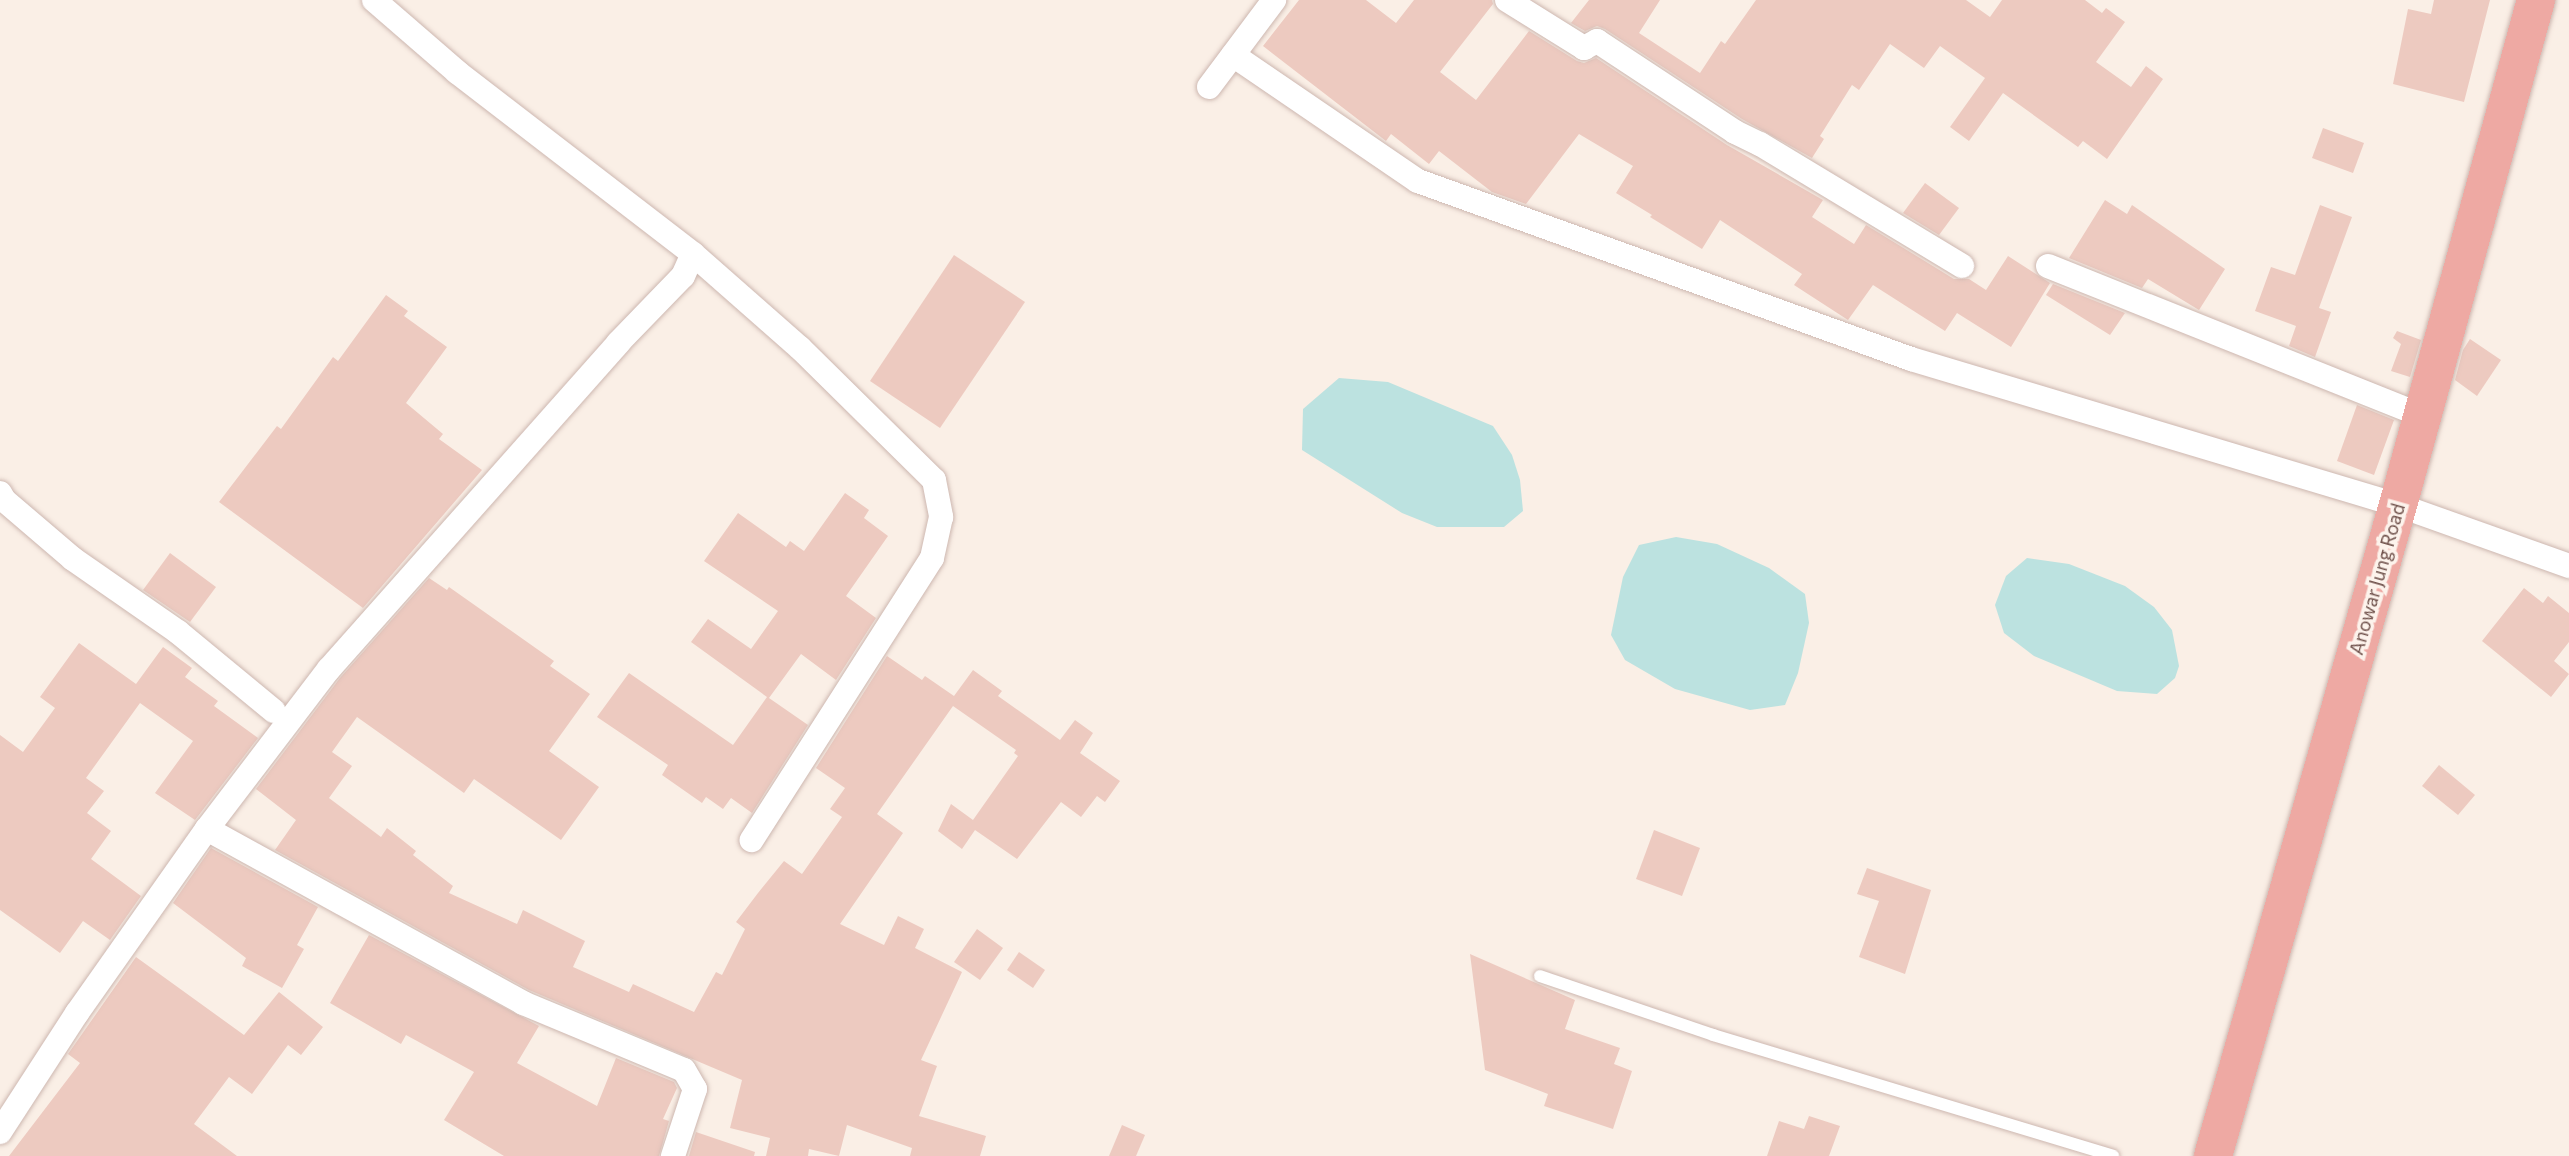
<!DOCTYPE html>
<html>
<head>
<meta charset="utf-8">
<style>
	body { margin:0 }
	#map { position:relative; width:2569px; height:1156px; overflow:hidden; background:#faefe6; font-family:Commissioner,sans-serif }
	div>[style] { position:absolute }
	.water>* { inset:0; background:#bce2e0 }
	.building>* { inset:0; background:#edcac0 }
	.roads { filter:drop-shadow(0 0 2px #cdb7b0) drop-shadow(0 0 2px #cdb7b0) }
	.lane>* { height:12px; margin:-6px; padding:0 6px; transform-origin:6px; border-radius:6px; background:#fff }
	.street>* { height:24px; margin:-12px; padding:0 12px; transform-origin:12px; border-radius:12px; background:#fff }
	.highway>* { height:38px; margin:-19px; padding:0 19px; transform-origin:19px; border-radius:19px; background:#eea9a3 }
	span { translate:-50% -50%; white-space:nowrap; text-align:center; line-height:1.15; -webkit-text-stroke:7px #fdf3ec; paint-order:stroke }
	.street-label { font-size:19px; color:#71534d }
</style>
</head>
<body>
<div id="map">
	<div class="water">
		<i style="clip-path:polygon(1339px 378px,1388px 382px,1493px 426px,1512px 455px,1520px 480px,1523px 511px,1504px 527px,1437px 527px,1402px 513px,1302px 450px,1303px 409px)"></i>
		<i style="clip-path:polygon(1676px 537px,1717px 544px,1769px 568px,1805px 594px,1809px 623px,1798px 673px,1785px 705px,1750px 710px,1675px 689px,1625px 660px,1611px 635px,1623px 577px,1639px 545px)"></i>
		<i style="clip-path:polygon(2027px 558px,2069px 564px,2125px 586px,2154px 607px,2172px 630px,2179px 666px,2175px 678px,2157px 694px,2117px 691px,2034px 656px,2004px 633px,1995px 605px,2006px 576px)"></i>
	</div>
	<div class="building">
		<i style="clip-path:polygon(1299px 0,1366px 0,1396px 23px,1414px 0,1492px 0,1493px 4px,1440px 72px,1476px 100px,1529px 31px,1577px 61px,1584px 63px,1596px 58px,1727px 145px,1823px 200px,1812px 217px,1854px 244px,1866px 225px,1954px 279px,1969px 279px,1986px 290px,2008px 256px,2050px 283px,2011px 347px,1957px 313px,1945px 331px,1873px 285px,1848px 320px,1794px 285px,1802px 274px,1720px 220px,1702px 249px,1650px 217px,1652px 215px,1616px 193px,1633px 166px,1579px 134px,1526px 204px,1492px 192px,1439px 151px,1429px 164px,1391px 134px,1386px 141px,1263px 46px)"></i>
		<i style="clip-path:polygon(1589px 0,1660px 0,1639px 33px,1700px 73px,1721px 41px,1725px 44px,1756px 0,1966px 0,1990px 17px,2002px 0,2085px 0,2102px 13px,2106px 8px,2125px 22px,2096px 62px,2131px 87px,2146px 66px,2163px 79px,2107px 159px,2083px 141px,2078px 147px,2003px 93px,1969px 141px,1950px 127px,1985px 78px,1940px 46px,1924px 68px,1890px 44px,1859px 90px,1852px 85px,1820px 136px,1824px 139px,1812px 158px,1742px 119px,1605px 29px,1597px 26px,1585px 31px,1571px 23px)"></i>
		<i style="clip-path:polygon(2434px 0,2490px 0,2464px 102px,2393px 84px,2408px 9px,2431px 14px)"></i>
		<i style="clip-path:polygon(2323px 128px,2364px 143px,2353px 173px,2312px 158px)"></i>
		<i style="clip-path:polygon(1925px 183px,1959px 208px,1939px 235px,1903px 213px)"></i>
		<i style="clip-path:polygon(2105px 200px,2127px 214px,2132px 205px,2225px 269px,2199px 310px,2148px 279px,2142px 288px,2069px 258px)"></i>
		<i style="clip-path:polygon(2320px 205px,2352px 217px,2319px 308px,2331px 312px,2315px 357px,2289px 346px,2296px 326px,2255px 311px,2271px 267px,2295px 275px)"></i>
		<i style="clip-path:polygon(954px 255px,1025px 302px,940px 428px,870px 381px)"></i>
		<i style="clip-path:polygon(2053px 284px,2125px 313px,2110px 335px,2046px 295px)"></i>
		<i style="clip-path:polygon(386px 295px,408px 311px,404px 316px,447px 347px,406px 403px,443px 434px,439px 439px,482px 470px,363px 608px,219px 502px,277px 426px,281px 429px,333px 357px,338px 361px)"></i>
		<i style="clip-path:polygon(2397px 331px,2421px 340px,2410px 377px,2391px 371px,2401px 344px,2393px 338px)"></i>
		<i style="clip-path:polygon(2470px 339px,2501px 360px,2477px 396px,2455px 380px,2463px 350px)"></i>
		<i style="clip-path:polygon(2357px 405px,2394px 420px,2374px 475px,2337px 461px)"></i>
		<i style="clip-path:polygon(845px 493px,869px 510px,864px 518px,888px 536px,846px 596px,876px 618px,836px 680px,801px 654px,769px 698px,808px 725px,752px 813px,731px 798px,723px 809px,706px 797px,702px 803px,662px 775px,668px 765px,597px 717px,629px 673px,733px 745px,767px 697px,691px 642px,708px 619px,751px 649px,778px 611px,704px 561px,738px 513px,786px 547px,790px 541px,804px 551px)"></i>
		<i style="clip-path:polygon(170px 553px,216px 587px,190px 622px,143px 590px)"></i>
		<i style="clip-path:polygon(429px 578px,447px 590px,449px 587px,554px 661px,550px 666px,590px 694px,549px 751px,599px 787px,561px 840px,474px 779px,464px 793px,357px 717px,332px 752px,352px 766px,329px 798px,381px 837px,387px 828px,416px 851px,413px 855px,453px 886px,449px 893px,517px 924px,523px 910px,585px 941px,573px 967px,629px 992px,633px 984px,694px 1012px,716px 972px,722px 975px,745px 929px,736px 922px,758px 893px,784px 861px,802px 874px,842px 817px,830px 809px,845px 788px,816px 768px,887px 656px,922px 680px,925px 676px,954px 696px,973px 670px,1002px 691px,998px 696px,1060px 740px,1075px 720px,1093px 733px,1080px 753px,1120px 781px,1105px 802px,1097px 796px,1081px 817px,1061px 802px,1017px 859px,975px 830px,962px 849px,938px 831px,951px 804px,973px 820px,1018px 756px,1014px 753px,1016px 750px,953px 706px,877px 814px,903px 833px,840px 924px,884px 945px,898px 916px,924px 929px,915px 948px,962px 972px,921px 1060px,937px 1066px,919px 1116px,986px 1136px,980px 1156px,910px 1156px,912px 1148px,847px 1125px,839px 1156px,809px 1149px,808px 1156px,766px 1156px,770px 1138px,730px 1128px,742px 1080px,529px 990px,275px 850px,296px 820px,256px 789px,340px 678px)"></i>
		<i style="clip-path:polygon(2524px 588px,2543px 603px,2548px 596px,2569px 613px,2569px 642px,2554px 661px,2569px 674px,2551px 697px,2482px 641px)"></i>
		<i style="clip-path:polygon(79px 643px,136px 684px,163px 647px,192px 668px,185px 677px,218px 701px,214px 706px,258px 738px,195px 820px,155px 793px,193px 741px,140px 703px,86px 778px,104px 791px,87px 813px,111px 831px,91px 859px,141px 896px,110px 940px,83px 921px,60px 953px,0 910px,0 735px,23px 752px,55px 708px,40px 697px)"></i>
		<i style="clip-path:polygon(2439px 765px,2475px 795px,2458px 815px,2422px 786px)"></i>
		<i style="clip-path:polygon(1654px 830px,1700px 848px,1682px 896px,1636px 879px)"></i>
		<i style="clip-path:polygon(211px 848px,318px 907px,297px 945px,304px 949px,282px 988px,242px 966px,246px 958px,173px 903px)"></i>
		<i style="clip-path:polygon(1867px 868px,1931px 890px,1905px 974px,1859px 957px,1879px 901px,1857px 894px)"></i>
		<i style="clip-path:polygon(977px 929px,1003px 948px,980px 980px,954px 962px)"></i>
		<i style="clip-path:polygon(369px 935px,539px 1026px,517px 1063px,597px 1106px,616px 1058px,674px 1082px,677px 1088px,663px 1119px,669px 1121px,659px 1156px,504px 1156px,444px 1120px,474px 1072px,406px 1035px,401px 1044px,330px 1003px)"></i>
		<i style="clip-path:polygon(1019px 952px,1045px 970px,1033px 988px,1007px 970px)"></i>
		<i style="clip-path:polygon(1470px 954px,1575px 1000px,1565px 1029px,1620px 1048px,1614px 1064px,1632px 1071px,1613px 1129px,1544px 1106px,1548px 1094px,1485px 1070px)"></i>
		<i style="clip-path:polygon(136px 957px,244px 1035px,279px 992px,323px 1027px,301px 1055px,288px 1045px,252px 1094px,229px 1077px,194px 1124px,237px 1156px,9px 1156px,80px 1063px,68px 1054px)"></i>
		<i style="clip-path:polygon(1809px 1116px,1840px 1126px,1829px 1156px,1767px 1156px,1779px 1121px,1804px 1129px)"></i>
		<i style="clip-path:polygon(1122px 1125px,1145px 1135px,1136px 1156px,1109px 1156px)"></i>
		<i style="clip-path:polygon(696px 1132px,755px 1152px,754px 1156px,689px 1156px)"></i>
	</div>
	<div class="roads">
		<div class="lane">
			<i style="left:1540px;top:976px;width:183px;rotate:18.8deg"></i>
			<i style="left:1713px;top:1035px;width:418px;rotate:16.8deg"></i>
		</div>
		<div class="street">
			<i style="left:374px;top:0;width:110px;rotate:40.9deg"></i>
			<i style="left:457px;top:72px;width:298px;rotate:37.6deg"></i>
			<i style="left:693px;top:254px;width:142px;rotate:41.3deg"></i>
			<i style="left:800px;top:348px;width:188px;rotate:44.6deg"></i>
			<i style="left:934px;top:480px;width:38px;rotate:79deg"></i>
			<i style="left:941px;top:517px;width:42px;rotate:102.4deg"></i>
			<i style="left:932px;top:558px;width:335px;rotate:122.6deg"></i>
			<i style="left:1507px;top:0;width:91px;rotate:31.9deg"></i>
			<i style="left:1584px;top:48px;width:15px;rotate:-28deg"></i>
			<i style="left:1597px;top:41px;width:165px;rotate:33.4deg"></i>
			<i style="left:1735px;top:132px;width:28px;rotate:26deg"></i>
			<i style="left:1760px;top:144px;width:236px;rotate:31.1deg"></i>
			<i style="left:1233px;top:55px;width:224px;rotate:34.3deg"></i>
			<i style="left:1418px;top:181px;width:524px;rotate:19.85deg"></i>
			<i style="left:1911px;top:359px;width:508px;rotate:16.69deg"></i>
			<i style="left:2398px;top:505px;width:182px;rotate:19.6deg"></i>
			<i style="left:1209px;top:87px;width:109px;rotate:-53.2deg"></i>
			<i style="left:2048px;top:266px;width:402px;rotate:21.8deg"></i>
			<i style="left:0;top:493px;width:8px;rotate:60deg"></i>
			<i style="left:4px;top:500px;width:91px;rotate:40.5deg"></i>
			<i style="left:73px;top:559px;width:128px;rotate:34.8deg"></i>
			<i style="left:178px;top:632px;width:124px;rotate:39.5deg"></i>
			<i style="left:207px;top:829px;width:361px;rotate:28.8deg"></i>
			<i style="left:523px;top:1003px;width:174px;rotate:22.6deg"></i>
			<i style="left:684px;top:1070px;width:22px;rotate:60deg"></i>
			<i style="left:695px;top:1089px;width:71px;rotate:108.2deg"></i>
			<i style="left:0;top:1132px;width:142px;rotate:-57.1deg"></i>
			<i style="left:77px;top:1013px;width:225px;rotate:-54.8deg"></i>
			<i style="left:207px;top:829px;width:201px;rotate:-52.7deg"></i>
			<i style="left:329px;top:669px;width:436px;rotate:-48.4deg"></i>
			<i style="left:618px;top:343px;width:93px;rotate:-45.9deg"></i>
			<i style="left:683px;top:276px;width:24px;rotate:-66deg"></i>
		</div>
		<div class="highway">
			<i style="left:2213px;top:1156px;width:677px;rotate:-74.14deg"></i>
			<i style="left:2398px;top:505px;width:524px;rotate:-74.72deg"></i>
		</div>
	</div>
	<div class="street-label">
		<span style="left:2377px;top:579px;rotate:-74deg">Anowar Jung Road</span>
	</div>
</div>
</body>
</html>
